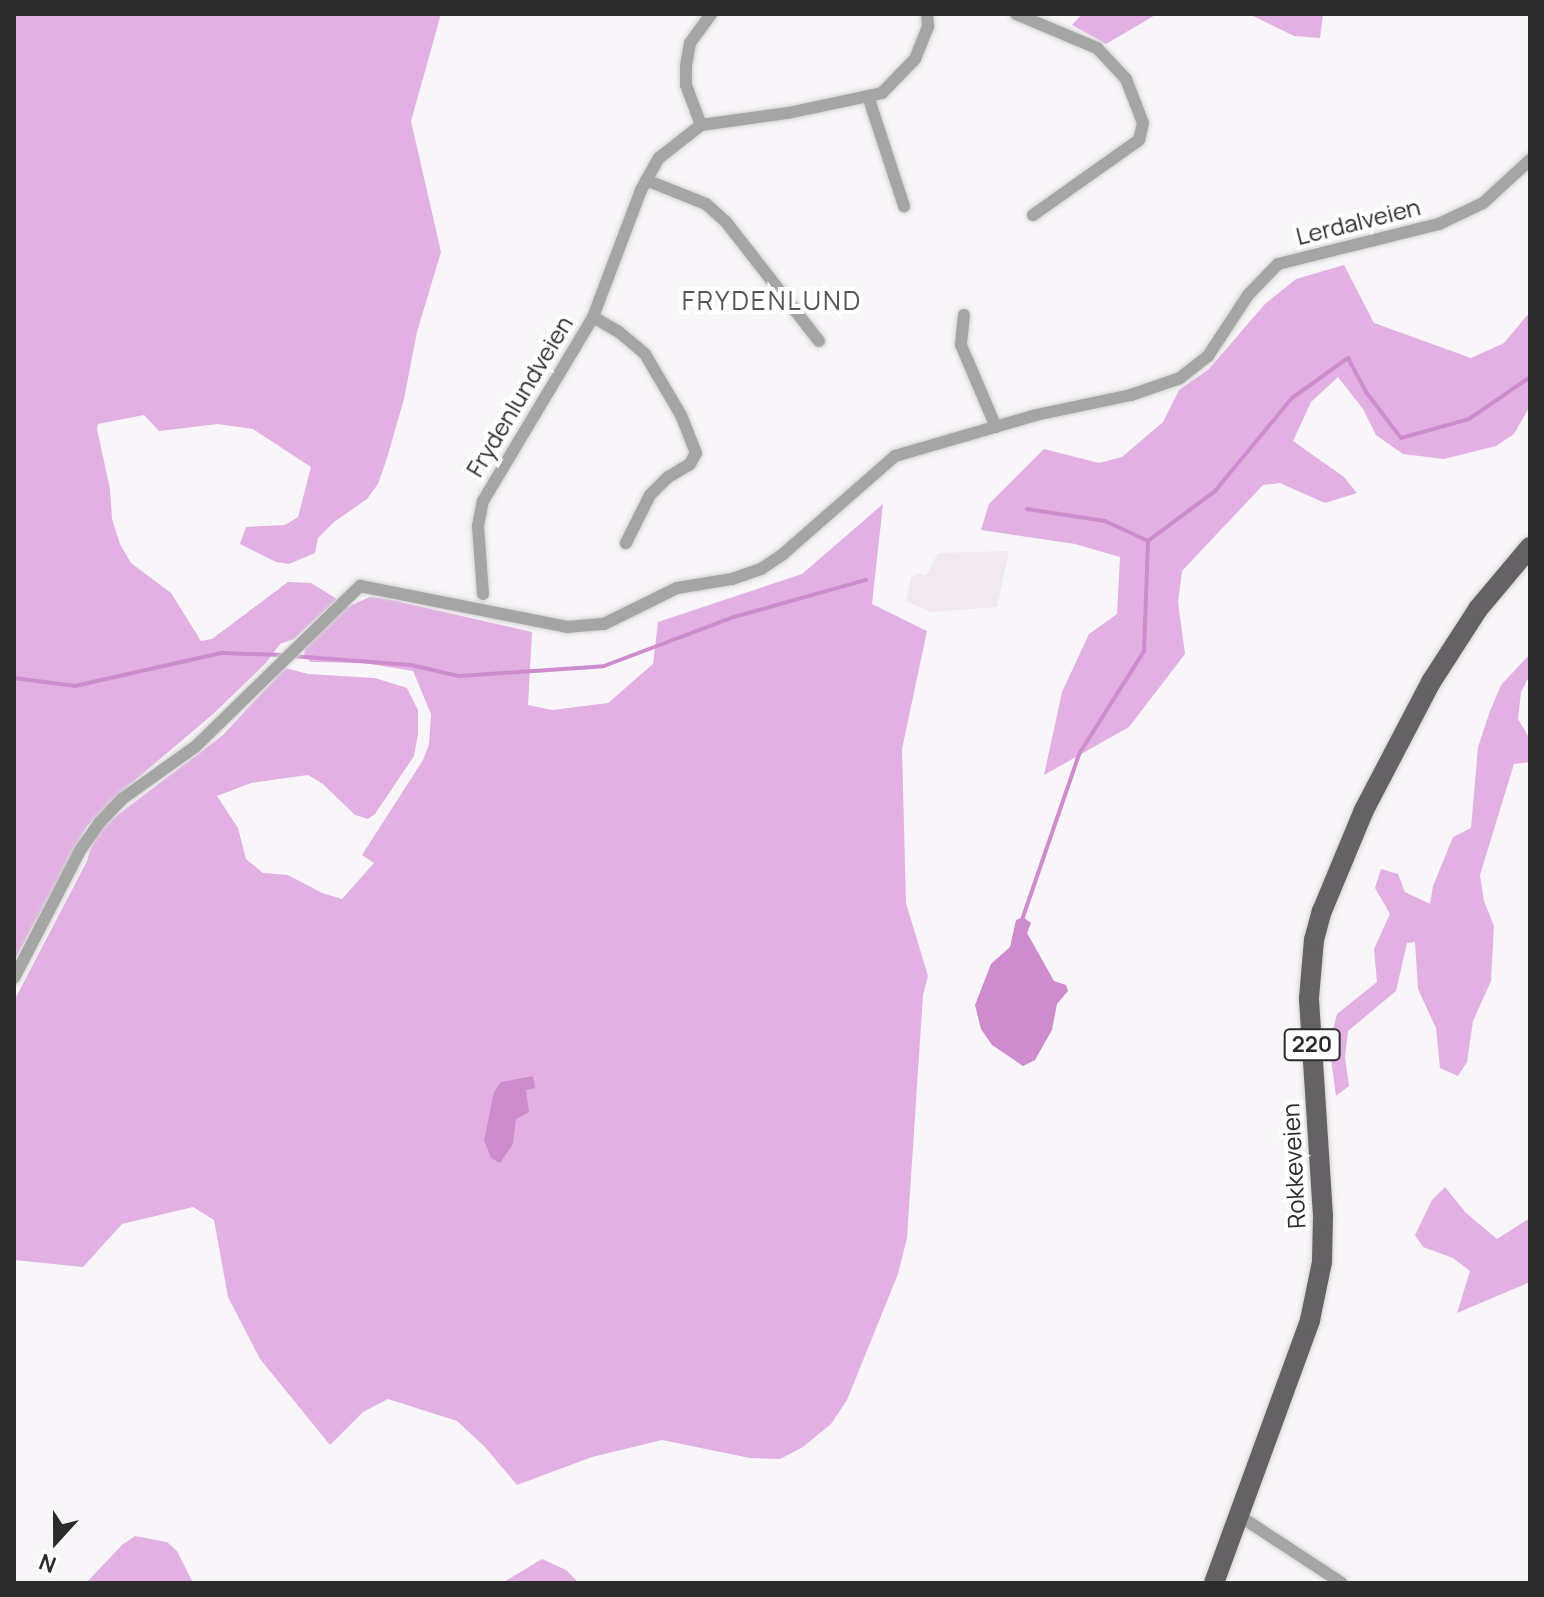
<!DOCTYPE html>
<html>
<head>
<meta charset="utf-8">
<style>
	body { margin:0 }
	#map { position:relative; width:1544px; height:1597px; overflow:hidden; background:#f9f6f9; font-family:Manrope,sans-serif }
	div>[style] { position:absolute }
	.built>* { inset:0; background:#f1e8f0 }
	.green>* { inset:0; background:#e3b0e3 }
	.water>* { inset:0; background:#ce8ccf }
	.stream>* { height:4px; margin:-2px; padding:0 2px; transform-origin:2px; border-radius:2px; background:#ce8ccf }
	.roads { filter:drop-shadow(0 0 2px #d4d2d4) drop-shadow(0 0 2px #d4d2d4) }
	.minor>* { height:12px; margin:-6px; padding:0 6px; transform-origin:6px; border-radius:6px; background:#a6a5a6 }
	.primary>* { height:20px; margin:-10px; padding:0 10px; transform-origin:10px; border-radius:10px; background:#646264 }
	span { translate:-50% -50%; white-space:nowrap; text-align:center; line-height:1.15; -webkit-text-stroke:8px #fff; paint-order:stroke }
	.shield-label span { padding:2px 6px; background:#fff; border:2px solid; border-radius:6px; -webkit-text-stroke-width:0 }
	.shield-label { font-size:22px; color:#2d2c2d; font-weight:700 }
	.street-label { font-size:24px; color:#2d2c2d }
	.neighbourhood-label { font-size:26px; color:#585558; letter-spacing:2px }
	.frame { position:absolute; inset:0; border:16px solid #2d2c2d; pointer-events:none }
	.north { position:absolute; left:16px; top:1501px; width:80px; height:80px; -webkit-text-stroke:6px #fff; paint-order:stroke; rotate:201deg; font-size:22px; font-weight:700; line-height:32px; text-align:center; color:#2d2c2d }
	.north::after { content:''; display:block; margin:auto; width:28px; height:36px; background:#2d2c2d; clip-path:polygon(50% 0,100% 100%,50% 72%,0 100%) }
</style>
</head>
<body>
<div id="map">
	<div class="built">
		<i style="clip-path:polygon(1009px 551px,997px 607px,931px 612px,906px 601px,911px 578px,919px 573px,926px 576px,938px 553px)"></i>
	</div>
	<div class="green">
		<i style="clip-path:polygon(14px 14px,441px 14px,411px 121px,441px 252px,417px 332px,404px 399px,387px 458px,378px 484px,367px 499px,334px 522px,318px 538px,315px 553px,289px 564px,276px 562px,240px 544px,246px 527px,285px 525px,298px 517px,311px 467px,253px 429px,218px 424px,159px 431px,144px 415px,98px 424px,97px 429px,110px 489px,112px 519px,120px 544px,131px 563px,171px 593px,201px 641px,212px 639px,288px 582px,311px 583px,337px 599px,294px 639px,280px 644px,266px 663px,212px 715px,121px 792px,87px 826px,14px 961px)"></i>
		<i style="clip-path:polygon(1082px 14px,1157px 14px,1106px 44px,1072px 25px)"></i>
		<i style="clip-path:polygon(1249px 14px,1323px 14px,1320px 38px,1294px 36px)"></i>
		<i style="clip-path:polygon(1344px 265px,1374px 323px,1471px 358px,1504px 343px,1530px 312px,1530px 406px,1514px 434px,1496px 446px,1444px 459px,1403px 454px,1376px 435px,1363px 409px,1338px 377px,1311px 402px,1293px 441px,1344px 477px,1357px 493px,1325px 503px,1280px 483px,1263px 485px,1182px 571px,1178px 602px,1185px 654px,1129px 727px,1044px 775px,1062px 692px,1089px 634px,1117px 614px,1120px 557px,1075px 544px,981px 530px,989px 504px,1044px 449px,1099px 463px,1122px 457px,1163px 422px,1179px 390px,1209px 369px,1265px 304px,1296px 279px)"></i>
		<i style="clip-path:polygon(883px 504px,872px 604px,927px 631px,902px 749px,906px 903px,928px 976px,923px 995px,907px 1238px,898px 1274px,847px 1400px,831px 1424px,803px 1447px,780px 1459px,750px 1458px,662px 1440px,592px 1457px,517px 1485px,485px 1447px,457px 1421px,388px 1399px,363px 1412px,330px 1445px,260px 1359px,228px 1297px,214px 1220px,193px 1207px,122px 1224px,83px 1267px,14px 1260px,14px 1001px,87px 861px,94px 838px,111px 820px,223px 735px,285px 668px,308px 674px,375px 678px,407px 688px,418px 710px,418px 734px,414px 756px,375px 814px,368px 819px,355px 815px,323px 784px,308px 775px,251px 783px,217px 796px,238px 828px,246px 859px,263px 873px,288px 875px,322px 893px,342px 899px,374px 863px,362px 855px,423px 760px,429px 744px,431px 714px,413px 671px,364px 663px,311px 662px,304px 656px,305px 648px,347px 607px,370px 597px,387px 599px,532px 632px,528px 705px,552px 710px,608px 703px,653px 664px,658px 622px,802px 574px)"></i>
		<i style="clip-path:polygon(1530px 654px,1530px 675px,1521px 692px,1518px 719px,1530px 739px,1530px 762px,1514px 764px,1480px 875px,1484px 901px,1494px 926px,1491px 981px,1473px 1021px,1467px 1062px,1458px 1076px,1440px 1068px,1436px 1028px,1418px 989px,1415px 942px,1407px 943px,1396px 991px,1348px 1031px,1345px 1057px,1349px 1086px,1336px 1096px,1329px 1044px,1337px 1014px,1377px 982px,1374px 949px,1390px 914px,1375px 888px,1381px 869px,1398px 874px,1405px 892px,1430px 904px,1433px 886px,1453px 837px,1471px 828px,1478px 747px,1490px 711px,1501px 685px)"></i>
		<i style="clip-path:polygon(1445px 1187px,1466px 1213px,1497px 1239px,1530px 1218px,1530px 1282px,1457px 1313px,1470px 1271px,1453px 1258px,1423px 1247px,1415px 1235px,1432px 1200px)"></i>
		<i style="clip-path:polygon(135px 1536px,167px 1542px,177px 1551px,193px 1583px,86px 1583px,122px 1545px)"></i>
		<i style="clip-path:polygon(542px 1559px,566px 1570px,579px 1583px,502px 1583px)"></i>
	</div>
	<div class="water">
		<i style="clip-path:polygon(1023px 917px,1031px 923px,1027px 933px,1054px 981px,1066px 985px,1068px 991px,1057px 1004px,1052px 1030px,1035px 1060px,1023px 1066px,992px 1045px,981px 1029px,975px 1005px,991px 964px,1010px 947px,1016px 920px)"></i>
		<i style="clip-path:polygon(533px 1076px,535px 1088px,526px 1090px,529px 1112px,516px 1119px,513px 1144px,500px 1163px,491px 1158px,484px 1140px,494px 1092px,501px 1082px)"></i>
	</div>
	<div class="stream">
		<i style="left:1027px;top:509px;width:79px;rotate:8.7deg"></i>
		<i style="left:1105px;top:521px;width:47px;rotate:24.9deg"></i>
		<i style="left:1148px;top:541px;width:84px;rotate:-36.7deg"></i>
		<i style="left:1215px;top:491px;width:121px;rotate:-50.4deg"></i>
		<i style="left:1292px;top:398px;width:69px;rotate:-35.5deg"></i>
		<i style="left:1348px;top:358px;width:38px;rotate:62deg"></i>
		<i style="left:1366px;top:392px;width:58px;rotate:52.7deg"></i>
		<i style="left:1401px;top:438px;width:71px;rotate:-15.6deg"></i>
		<i style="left:1469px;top:419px;width:74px;rotate:-34.5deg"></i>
		<i style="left:292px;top:656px;width:119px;rotate:4.3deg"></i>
		<i style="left:411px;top:665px;width:49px;rotate:12.9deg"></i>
		<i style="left:459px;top:676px;width:145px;rotate:-3.9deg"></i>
		<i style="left:604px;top:666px;width:139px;rotate:-20.7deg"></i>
		<i style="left:734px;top:617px;width:137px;rotate:-15.7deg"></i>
		<i style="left:14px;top:678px;width:62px;rotate:7.5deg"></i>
		<i style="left:75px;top:686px;width:151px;rotate:-12.7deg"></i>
		<i style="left:222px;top:653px;width:61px;rotate:1.9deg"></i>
		<i style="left:1023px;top:917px;width:172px;rotate:-71deg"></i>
		<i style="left:1079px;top:754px;width:122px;rotate:-57.7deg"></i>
		<i style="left:1144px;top:651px;width:110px;rotate:-87.9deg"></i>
	</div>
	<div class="roads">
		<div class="minor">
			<i style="left:1016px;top:14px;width:88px;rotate:22.8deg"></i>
			<i style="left:1097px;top:48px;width:42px;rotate:46.9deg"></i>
			<i style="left:1126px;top:79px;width:47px;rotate:68.9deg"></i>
			<i style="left:1143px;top:123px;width:17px;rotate:103deg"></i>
			<i style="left:1139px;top:140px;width:130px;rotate:144.7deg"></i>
			<i style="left:869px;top:99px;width:113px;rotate:71.9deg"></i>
			<i style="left:701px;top:125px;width:43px;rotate:-110.6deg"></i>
			<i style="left:686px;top:85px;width:19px;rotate:-90deg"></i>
			<i style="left:686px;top:66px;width:23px;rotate:-80deg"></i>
			<i style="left:690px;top:43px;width:36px;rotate:-54deg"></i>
			<i style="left:646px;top:180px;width:65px;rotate:21.8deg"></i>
			<i style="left:706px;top:204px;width:27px;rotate:42deg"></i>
			<i style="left:726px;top:222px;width:151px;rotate:52deg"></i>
			<i style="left:964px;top:315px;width:30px;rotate:96deg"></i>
			<i style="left:961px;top:345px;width:89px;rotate:66.9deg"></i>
			<i style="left:593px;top:317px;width:30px;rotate:30deg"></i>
			<i style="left:619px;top:332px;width:34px;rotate:40deg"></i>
			<i style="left:645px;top:354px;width:71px;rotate:59.5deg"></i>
			<i style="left:681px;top:415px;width:41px;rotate:68.5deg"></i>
			<i style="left:696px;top:453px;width:13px;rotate:119deg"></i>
			<i style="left:690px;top:464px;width:26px;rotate:149deg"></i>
			<i style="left:668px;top:477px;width:25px;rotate:135deg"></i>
			<i style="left:650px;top:495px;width:54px;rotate:116.6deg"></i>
			<i style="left:483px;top:594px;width:68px;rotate:-94.2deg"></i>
			<i style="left:478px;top:526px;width:25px;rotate:-79deg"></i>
			<i style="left:483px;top:501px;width:214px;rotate:-59.1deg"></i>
			<i style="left:593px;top:317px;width:136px;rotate:-69.3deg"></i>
			<i style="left:641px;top:190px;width:37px;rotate:-61deg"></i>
			<i style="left:659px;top:158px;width:53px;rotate:-38.2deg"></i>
			<i style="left:701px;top:125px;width:88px;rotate:-7.9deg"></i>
			<i style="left:788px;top:113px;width:96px;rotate:-12deg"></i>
			<i style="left:882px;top:93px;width:47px;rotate:-45.9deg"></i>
			<i style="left:915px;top:59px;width:35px;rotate:-68deg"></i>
			<i style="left:928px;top:27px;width:13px;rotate:-94deg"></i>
			<i style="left:14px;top:978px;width:145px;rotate:-62.6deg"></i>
			<i style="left:81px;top:849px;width:32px;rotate:-55deg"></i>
			<i style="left:99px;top:823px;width:33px;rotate:-46deg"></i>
			<i style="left:122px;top:799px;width:90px;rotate:-35.5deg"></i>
			<i style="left:195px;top:747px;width:231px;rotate:-44.3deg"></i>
			<i style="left:360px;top:586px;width:211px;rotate:11.2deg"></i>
			<i style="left:567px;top:627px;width:37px;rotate:-5deg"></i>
			<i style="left:604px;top:624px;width:81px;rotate:-26.3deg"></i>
			<i style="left:677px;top:588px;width:56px;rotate:-9.3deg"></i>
			<i style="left:732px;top:579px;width:31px;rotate:-19deg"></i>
			<i style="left:761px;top:569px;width:27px;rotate:-34deg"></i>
			<i style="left:783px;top:554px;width:149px;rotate:-41.2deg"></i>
			<i style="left:895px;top:456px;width:147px;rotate:-16.2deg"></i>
			<i style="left:1036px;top:415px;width:97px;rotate:-11.9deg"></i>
			<i style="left:1131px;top:395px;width:52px;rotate:-19.1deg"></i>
			<i style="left:1180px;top:378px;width:36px;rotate:-38deg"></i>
			<i style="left:1208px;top:356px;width:73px;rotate:-56.7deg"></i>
			<i style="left:1248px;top:295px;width:43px;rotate:-45.9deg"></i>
			<i style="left:1278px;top:264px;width:166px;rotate:-14deg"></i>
			<i style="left:1439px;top:224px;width:49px;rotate:-25.5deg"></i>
			<i style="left:1483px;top:203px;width:64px;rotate:-42.5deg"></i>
			<i style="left:1238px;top:1515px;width:124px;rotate:33.2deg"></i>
		</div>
		<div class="primary">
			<i style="left:1214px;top:1583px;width:280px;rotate:-69.9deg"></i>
			<i style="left:1310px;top:1320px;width:59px;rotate:-78.3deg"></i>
			<i style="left:1322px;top:1262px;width:46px;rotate:-88.8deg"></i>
			<i style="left:1323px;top:1216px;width:218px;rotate:-93.7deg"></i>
			<i style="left:1309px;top:998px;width:58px;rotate:-85.1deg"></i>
			<i style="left:1314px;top:940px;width:30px;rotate:-75deg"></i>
			<i style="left:1322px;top:911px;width:109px;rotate:-67.4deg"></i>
			<i style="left:1364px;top:810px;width:144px;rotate:-62.4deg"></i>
			<i style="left:1431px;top:682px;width:87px;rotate:-57.2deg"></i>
			<i style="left:1478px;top:609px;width:81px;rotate:-50deg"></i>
		</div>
	</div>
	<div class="shield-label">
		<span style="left:1312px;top:1045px">220</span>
	</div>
	<div class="street-label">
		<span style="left:1358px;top:221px;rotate:-14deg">Lerdalveien</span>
		<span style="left:519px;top:396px;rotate:-59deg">Frydenlundveien</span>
		<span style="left:1293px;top:1166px;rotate:-93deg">Rokkeveien</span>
	</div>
	<div class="neighbourhood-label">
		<span style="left:772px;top:301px">FRYDENLUND</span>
	</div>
	<div class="frame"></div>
	<div class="north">N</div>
</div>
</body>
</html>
